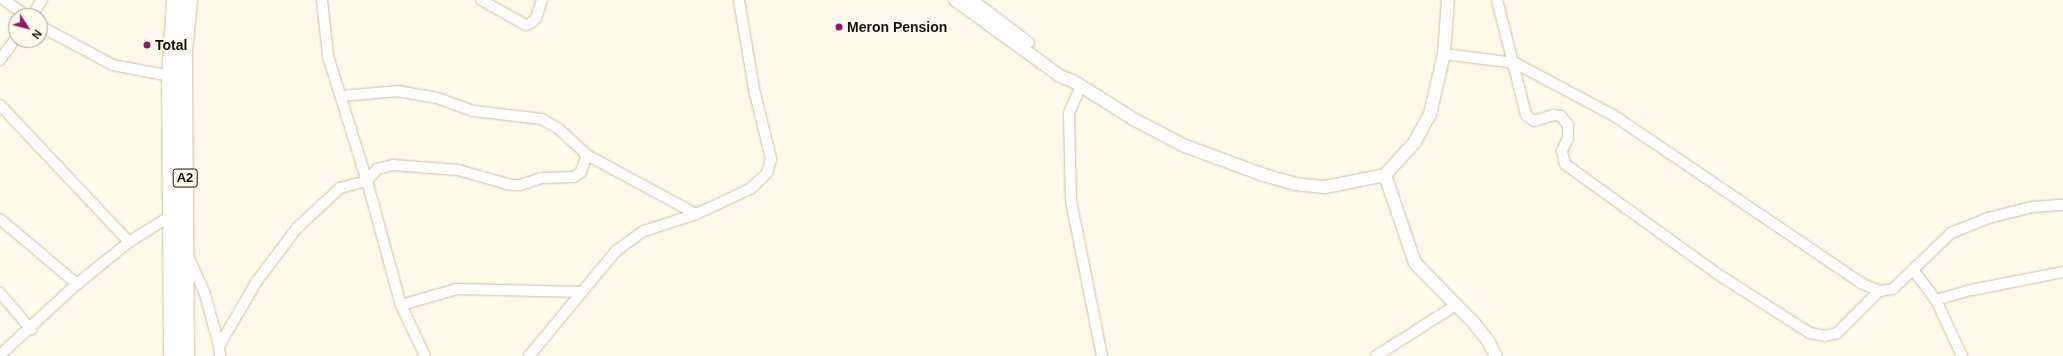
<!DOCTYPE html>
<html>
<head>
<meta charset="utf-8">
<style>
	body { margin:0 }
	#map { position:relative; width:2063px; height:356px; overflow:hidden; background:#fefae9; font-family:Helvetica,sans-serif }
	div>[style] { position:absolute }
	.roads { filter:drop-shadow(0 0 1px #c9c3a7) drop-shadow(0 0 1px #c9c3a7) }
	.minor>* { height:10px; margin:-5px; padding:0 5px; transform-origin:5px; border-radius:5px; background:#fff }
	.tertiary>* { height:12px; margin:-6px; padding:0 6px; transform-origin:6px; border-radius:6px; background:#fff }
	.trunk>* { height:16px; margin:-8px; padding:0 8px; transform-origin:8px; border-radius:8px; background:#fff }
	.dots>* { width:11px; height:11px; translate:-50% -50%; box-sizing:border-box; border:2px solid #fefae9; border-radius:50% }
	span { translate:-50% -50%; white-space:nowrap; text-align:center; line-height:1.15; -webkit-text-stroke:3.5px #fefae9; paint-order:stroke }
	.shield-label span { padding:1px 3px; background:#fefae9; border:1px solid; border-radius:3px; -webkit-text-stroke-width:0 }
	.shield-label { font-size:13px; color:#161309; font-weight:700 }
	.poi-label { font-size:14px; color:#161309; font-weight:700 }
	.left { translate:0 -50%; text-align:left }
	.north { position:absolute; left:8px; top:8px; width:40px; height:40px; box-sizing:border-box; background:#fefae9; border:1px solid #a19e8f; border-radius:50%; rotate:126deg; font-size:11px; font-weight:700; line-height:16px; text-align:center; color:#161309 }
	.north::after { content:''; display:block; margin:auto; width:14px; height:18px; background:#981369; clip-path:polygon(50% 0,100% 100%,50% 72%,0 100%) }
</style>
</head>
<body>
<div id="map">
	<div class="roads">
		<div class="minor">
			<i style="left:4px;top:0;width:28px;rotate:35deg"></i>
			<i style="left:322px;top:0;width:56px;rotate:83.9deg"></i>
			<i style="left:328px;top:56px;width:131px;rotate:72.7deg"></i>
			<i style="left:367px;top:181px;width:129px;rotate:74.7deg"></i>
			<i style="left:401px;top:305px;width:56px;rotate:64.8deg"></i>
			<i style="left:481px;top:0;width:51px;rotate:29.1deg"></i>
			<i style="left:526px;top:25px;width:5px;rotate:-22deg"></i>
			<i style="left:531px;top:23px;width:7px;rotate:-45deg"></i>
			<i style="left:536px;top:18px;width:19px;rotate:-72deg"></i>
			<i style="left:1497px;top:0;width:119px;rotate:75.8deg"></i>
			<i style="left:1526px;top:115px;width:10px;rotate:37deg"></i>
			<i style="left:1534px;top:121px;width:21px;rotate:-17deg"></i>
			<i style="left:1554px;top:115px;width:7px;rotate:8deg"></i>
			<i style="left:1561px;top:116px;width:11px;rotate:52deg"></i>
			<i style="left:1568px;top:125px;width:13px;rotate:90deg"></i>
			<i style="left:1568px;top:138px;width:14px;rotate:115deg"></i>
			<i style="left:1562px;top:151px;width:13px;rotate:77deg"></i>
			<i style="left:1565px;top:164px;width:186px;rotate:35.8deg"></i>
			<i style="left:1716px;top:273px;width:112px;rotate:32.6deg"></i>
			<i style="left:1810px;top:333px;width:15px;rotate:11deg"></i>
			<i style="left:1825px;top:336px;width:12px;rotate:-14deg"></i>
			<i style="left:1837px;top:333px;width:59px;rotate:-45deg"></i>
			<i style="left:32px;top:16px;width:19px;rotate:-58deg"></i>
			<i style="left:40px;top:26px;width:83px;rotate:28.1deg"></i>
			<i style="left:113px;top:65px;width:58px;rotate:10.9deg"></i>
			<i style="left:1444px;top:54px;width:72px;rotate:7.2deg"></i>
			<i style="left:1515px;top:63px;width:111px;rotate:28deg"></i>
			<i style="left:1613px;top:115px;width:300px;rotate:34.1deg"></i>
			<i style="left:1861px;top:283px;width:20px;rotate:24deg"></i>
			<i style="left:1879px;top:291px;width:14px;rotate:-8deg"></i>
			<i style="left:1893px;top:289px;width:81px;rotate:-44deg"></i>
			<i style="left:1951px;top:233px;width:40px;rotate:-22deg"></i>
			<i style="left:1988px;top:218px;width:45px;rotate:-14deg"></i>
			<i style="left:2032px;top:207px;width:31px;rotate:-4deg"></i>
			<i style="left:0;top:60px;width:27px;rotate:-54deg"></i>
			<i style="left:1081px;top:86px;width:30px;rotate:114deg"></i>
			<i style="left:1069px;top:113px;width:88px;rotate:88.7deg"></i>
			<i style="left:1071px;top:201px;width:158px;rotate:78.7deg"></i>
			<i style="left:0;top:105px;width:188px;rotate:46.7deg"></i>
			<i style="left:587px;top:155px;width:124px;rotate:28.4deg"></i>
			<i style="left:0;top:219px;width:101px;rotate:40.2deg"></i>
			<i style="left:188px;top:256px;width:42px;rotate:65.9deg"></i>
			<i style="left:205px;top:294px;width:54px;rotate:74.9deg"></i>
			<i style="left:1914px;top:271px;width:36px;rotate:53deg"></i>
			<i style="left:1936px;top:300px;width:62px;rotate:65.1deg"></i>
			<i style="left:0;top:293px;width:48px;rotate:49.3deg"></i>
			<i style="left:1936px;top:300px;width:37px;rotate:-16deg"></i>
			<i style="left:1972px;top:290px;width:93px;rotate:-11.2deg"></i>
			<i style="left:401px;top:305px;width:58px;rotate:-15.9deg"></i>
			<i style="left:457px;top:289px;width:125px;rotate:1.4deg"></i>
			<i style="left:0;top:355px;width:105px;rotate:-42.7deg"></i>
			<i style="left:77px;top:284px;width:67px;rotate:-38.9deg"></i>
			<i style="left:129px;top:242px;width:54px;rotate:-32.2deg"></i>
			<i style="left:220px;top:356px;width:10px;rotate:-96deg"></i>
			<i style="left:219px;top:346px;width:75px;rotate:-59.7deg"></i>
			<i style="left:257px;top:281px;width:66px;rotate:-53deg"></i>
			<i style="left:297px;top:228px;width:59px;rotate:-42.9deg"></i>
			<i style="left:340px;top:188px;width:28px;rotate:-15deg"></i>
			<i style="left:367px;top:181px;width:16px;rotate:-50deg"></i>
			<i style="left:377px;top:169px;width:16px;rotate:-14deg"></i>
			<i style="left:393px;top:165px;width:65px;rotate:4.4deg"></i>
			<i style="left:458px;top:170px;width:55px;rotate:15.8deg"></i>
			<i style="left:511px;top:185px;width:9px"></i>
			<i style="left:520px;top:185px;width:23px;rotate:-18deg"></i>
			<i style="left:542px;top:178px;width:32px;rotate:-2deg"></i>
			<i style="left:574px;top:177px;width:9px;rotate:-36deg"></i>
			<i style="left:581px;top:172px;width:18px;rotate:-71deg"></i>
			<i style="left:587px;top:155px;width:38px;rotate:-137deg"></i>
			<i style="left:559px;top:129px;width:20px;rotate:-150deg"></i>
			<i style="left:542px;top:119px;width:69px;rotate:-173.4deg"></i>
			<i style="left:473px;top:111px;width:38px;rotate:-160deg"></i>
			<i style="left:437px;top:98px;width:39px;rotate:-170deg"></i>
			<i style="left:399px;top:91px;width:58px;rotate:175.1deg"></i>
			<i style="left:529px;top:356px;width:136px;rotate:-50.4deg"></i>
			<i style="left:616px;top:251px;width:34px;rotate:-36deg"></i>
			<i style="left:644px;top:231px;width:55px;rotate:-18.1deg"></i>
			<i style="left:696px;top:214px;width:60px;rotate:-24.8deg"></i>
			<i style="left:750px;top:189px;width:23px;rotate:-43deg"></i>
			<i style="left:767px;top:173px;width:15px;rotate:-74deg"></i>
			<i style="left:771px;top:159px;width:72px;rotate:-103.7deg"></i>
			<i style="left:754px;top:89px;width:90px;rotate:-99.6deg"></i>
			<i style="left:1376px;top:356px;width:95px;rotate:-32.5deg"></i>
		</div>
		<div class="tertiary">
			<i style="left:955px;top:0;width:130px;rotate:35.9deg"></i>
			<i style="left:1060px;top:76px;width:14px;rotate:21deg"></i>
			<i style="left:1073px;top:81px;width:73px;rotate:32.2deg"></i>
			<i style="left:1135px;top:120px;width:56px;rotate:27.5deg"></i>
			<i style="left:1185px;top:146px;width:84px;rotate:20.2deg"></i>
			<i style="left:1264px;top:175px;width:32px;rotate:16deg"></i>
			<i style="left:1295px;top:184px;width:30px;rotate:6deg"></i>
			<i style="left:1325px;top:187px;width:61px;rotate:-11.3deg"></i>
			<i style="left:1385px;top:175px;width:43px;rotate:-47.8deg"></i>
			<i style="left:1414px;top:143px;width:33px;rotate:-61deg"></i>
			<i style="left:1430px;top:114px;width:62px;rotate:-76.9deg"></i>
			<i style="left:1444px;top:54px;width:54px;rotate:-85.8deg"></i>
			<i style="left:971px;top:0;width:71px;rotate:37deg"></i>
			<i style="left:1385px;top:175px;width:93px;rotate:71.2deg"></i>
			<i style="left:1415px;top:263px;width:84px;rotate:45.5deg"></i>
			<i style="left:1474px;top:323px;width:23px;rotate:52deg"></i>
			<i style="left:1488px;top:341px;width:17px;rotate:62deg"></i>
		</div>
		<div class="trunk">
			<i style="left:172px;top:356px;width:280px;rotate:-90.4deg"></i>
			<i style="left:170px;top:76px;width:76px;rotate:-86.2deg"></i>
			<i style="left:186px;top:356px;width:305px;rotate:-90.4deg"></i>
			<i style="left:184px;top:51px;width:51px;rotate:-84.4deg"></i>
		</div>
	</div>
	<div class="dots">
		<i style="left:839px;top:27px;background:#981369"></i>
		<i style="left:147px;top:45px;background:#981369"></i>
	</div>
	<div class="shield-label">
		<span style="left:185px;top:178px">A2</span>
	</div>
	<div class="poi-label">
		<span class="left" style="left:847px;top:27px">Meron Pension</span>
		<span class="left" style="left:155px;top:45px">Total</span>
	</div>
	<div class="north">N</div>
</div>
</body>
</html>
